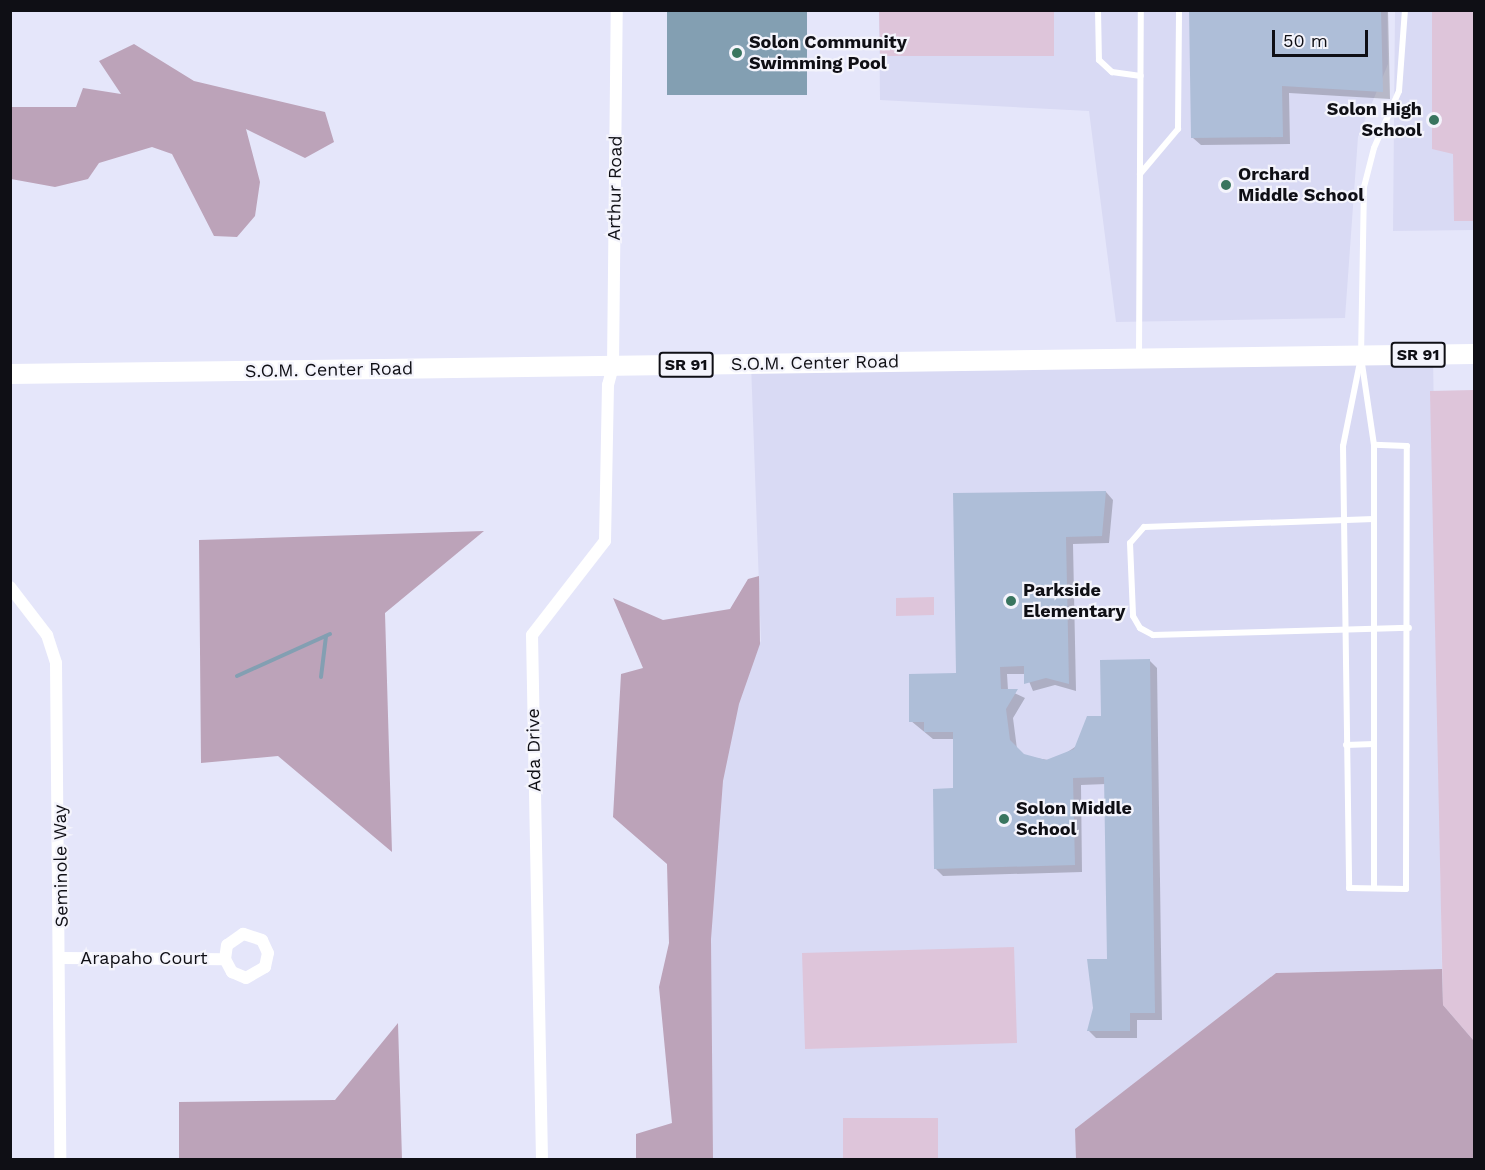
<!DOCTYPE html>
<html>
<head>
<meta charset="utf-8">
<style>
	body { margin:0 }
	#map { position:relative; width:1485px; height:1170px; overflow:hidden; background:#e5e6fa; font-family:"Work Sans",sans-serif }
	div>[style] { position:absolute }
	.built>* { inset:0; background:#d9daf4 }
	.green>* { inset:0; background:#dec5da }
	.forest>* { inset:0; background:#bca3b9 }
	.water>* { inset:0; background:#839fb2 }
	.shadow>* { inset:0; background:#0003 }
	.stream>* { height:4px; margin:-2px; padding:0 2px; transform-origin:2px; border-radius:2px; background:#839fb2 }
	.building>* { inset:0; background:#aebed8 }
	.service>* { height:6px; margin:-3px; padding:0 3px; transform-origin:3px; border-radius:3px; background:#fff }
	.minor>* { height:12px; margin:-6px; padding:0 6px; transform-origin:6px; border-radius:6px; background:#fff }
	.primary>* { height:20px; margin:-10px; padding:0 10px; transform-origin:10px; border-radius:10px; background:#fff }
	.dots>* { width:16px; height:16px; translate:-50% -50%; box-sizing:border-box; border:3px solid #f4f4fc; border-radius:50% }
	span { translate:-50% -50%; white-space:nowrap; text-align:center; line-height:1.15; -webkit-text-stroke:4.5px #f4f4fc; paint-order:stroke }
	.shield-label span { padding:2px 4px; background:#f4f4fc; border:2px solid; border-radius:4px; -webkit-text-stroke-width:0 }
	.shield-label { font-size:16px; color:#0f0f15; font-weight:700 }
	.poi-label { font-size:18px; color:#0f0f15; font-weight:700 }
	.left { translate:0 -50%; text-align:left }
	.right { translate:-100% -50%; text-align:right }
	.street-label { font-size:18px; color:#0f0f15 }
	.frame { position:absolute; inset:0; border:12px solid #0f0f15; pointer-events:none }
	.scale { position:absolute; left:1272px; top:30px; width:96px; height:27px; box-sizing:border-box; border:3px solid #0f0f15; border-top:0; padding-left:8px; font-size:18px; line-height:21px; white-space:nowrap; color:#0f0f15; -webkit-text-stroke:4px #f4f4fc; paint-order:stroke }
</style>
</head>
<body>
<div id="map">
	<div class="built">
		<i style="clip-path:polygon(879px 11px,1387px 11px,1388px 64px,1358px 137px,1345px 318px,1116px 322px,1089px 111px,880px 100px)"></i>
		<i style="clip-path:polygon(1395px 11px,1474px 11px,1474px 230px,1393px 231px)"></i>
		<i style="clip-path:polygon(1433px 354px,1442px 969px,1276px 973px,1076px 1129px,1076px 1159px,708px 1159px,698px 743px,761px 641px,751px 364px)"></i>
	</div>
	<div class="green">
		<i style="clip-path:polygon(879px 11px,1054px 11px,1054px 56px,880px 56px)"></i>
		<i style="clip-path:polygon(1432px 11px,1474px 11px,1474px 221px,1454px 221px,1453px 154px,1432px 149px)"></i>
		<i style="clip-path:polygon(1474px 390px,1474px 1041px,1443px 1005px,1430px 391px)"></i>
		<i style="clip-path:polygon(934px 597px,934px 615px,896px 616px,896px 598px)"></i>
		<i style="clip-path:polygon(1014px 947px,1017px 1043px,805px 1049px,802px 953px)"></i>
		<i style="clip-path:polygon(843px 1118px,938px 1118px,938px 1159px,843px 1159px)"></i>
	</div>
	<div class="forest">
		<i style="clip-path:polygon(134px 44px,194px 81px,325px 112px,334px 142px,305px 158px,246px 129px,260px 182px,255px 216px,237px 237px,214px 236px,172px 154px,152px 147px,99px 163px,88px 179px,55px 187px,11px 179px,11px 107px,76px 107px,83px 88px,121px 94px,99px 61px)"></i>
		<i style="clip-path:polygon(484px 531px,385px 613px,392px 852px,278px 756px,201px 763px,199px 540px)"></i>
		<i style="clip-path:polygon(759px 576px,760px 644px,739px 704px,723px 781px,711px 939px,713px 1159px,636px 1159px,636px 1134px,672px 1123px,659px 987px,669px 943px,667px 864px,613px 817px,621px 674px,643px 668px,613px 598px,663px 620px,730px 609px,748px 579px)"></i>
		<i style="clip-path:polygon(1442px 969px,1443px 1005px,1474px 1041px,1474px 1159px,1076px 1159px,1075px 1129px,1276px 973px)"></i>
		<i style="clip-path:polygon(398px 1023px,402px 1159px,179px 1159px,179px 1102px,335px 1100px)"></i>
	</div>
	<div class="water">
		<i style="clip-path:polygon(667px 11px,807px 11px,807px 95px,667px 95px)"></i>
	</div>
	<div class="shadow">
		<i style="clip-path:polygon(1191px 10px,1388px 10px,1390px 99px,1289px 93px,1290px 144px,1201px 145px,1193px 138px)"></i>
		<i style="clip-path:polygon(1106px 492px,1113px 500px,1109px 543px,1073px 544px,1076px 691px,1055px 685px,1033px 691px,1026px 674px,1007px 674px,1008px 690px,1025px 698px,1013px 718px,1017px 749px,1024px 756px,1054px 761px,1081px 743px,1149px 660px,1157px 668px,1162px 1020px,1137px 1020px,1137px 1038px,1096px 1038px,1089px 1031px,1108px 961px,1106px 784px,1081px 785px,1082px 872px,943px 876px,935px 868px,955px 790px,954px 739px,933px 739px,911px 721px,957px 674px,954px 495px)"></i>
	</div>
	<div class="stream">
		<i style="left:237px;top:676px;width:102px;rotate:-24.3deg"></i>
		<i style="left:321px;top:677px;width:41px;rotate:-83deg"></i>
	</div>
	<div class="building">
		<i style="clip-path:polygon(1189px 10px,1381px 10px,1383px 92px,1282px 86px,1283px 137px,1191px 138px)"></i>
		<i style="clip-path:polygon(1106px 491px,1102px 536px,1066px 537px,1069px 684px,1046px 678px,1024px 684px,1024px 666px,1000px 667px,1001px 689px,1018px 689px,1006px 709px,1010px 740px,1024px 754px,1046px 760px,1074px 749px,1087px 716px,1101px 716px,1100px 660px,1150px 659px,1155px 1013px,1130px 1013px,1130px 1031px,1087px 1031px,1093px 1008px,1087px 959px,1107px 959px,1104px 777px,1073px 778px,1075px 865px,934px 869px,933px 789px,953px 788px,953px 732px,924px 732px,924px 722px,909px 722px,909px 674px,956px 673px,953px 493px)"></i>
	</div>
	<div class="service">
		<i style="left:1098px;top:10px;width:50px;rotate:88.9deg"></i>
		<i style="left:1099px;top:60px;width:18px;rotate:43deg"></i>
		<i style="left:1112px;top:72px;width:29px;rotate:8deg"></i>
		<i style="left:1140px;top:174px;width:59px;rotate:-49.8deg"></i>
		<i style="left:1178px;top:129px;width:119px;rotate:-89.5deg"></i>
		<i style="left:1139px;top:355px;width:345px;rotate:-89.7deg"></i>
		<i style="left:1361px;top:357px;width:91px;rotate:101.4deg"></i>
		<i style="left:1343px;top:446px;width:442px;rotate:89.2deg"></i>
		<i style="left:1349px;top:888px;width:57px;rotate:1deg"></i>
		<i style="left:1406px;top:889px;width:443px;rotate:-89.9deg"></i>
		<i style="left:1407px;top:446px;width:33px;rotate:-178deg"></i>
		<i style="left:1374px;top:519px;width:230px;rotate:178deg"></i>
		<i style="left:1144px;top:527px;width:21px;rotate:131deg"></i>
		<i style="left:1130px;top:543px;width:73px;rotate:87.6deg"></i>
		<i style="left:1133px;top:616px;width:14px;rotate:60deg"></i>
		<i style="left:1140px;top:628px;width:15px;rotate:28deg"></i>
		<i style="left:1153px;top:635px;width:256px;rotate:-1.6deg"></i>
		<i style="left:1346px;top:745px;width:28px;rotate:-2deg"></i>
		<i style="left:1374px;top:888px;width:443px;rotate:-90deg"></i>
		<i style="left:1374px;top:445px;width:89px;rotate:-98.4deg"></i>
		<i style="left:1361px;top:357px;width:170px;rotate:-89deg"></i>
		<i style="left:1364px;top:187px;width:40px;rotate:-75.6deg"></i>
		<i style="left:1374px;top:148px;width:62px;rotate:-66.3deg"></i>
		<i style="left:1399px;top:91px;width:81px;rotate:-85.8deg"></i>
	</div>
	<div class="minor">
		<i style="left:10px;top:587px;width:61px;rotate:52.4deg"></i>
		<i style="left:47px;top:635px;width:29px;rotate:72deg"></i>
		<i style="left:56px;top:663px;width:497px;rotate:89.5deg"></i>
		<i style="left:62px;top:958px;width:163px;rotate:0.4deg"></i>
		<i style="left:225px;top:959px;width:15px;rotate:62deg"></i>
		<i style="left:232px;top:972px;width:15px;rotate:23deg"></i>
		<i style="left:246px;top:978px;width:22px;rotate:-30deg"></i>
		<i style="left:265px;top:967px;width:14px;rotate:-78deg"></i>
		<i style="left:268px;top:953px;width:14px;rotate:-115deg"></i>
		<i style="left:262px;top:940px;width:20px;rotate:-162deg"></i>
		<i style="left:243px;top:934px;width:19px;rotate:145deg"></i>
		<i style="left:227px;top:945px;width:14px;rotate:98deg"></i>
		<i style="left:542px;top:1160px;width:525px;rotate:-91.09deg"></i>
		<i style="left:532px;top:635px;width:119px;rotate:-52.2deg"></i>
		<i style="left:605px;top:541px;width:156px;rotate:-88.9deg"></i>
		<i style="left:608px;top:385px;width:20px;rotate:-75deg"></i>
		<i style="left:613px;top:366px;width:356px;rotate:-89.4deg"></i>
	</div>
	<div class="primary">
		<i style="left:10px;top:374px;width:1464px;rotate:-0.78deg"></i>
	</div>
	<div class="dots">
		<i style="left:737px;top:53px;background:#39755f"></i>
		<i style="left:1434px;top:120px;background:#39755f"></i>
		<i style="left:1226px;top:185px;background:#39755f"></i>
		<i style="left:1011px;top:601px;background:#39755f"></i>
		<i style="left:1004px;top:819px;background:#39755f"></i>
	</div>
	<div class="shield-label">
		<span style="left:1418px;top:355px">SR 91</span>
		<span style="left:686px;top:365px">SR 91</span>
	</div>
	<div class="poi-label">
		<span class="left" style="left:749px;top:53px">Solon Community<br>Swimming Pool</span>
		<span class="right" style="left:1422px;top:120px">Solon High<br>School</span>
		<span class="left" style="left:1238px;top:185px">Orchard<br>Middle School</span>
		<span class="left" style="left:1023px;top:601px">Parkside<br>Elementary</span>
		<span class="left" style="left:1016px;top:819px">Solon Middle<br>School</span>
	</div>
	<div class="street-label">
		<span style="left:615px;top:188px;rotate:-89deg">Arthur Road</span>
		<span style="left:815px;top:363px;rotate:-1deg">S.O.M. Center Road</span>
		<span style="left:329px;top:370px;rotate:-1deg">S.O.M. Center Road</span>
		<span style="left:534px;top:750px;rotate:-91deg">Ada Drive</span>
		<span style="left:61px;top:866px;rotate:-91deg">Seminole Way</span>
		<span style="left:144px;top:958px">Arapaho Court</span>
	</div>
	<div class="frame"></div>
	<div class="scale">50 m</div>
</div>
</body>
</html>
